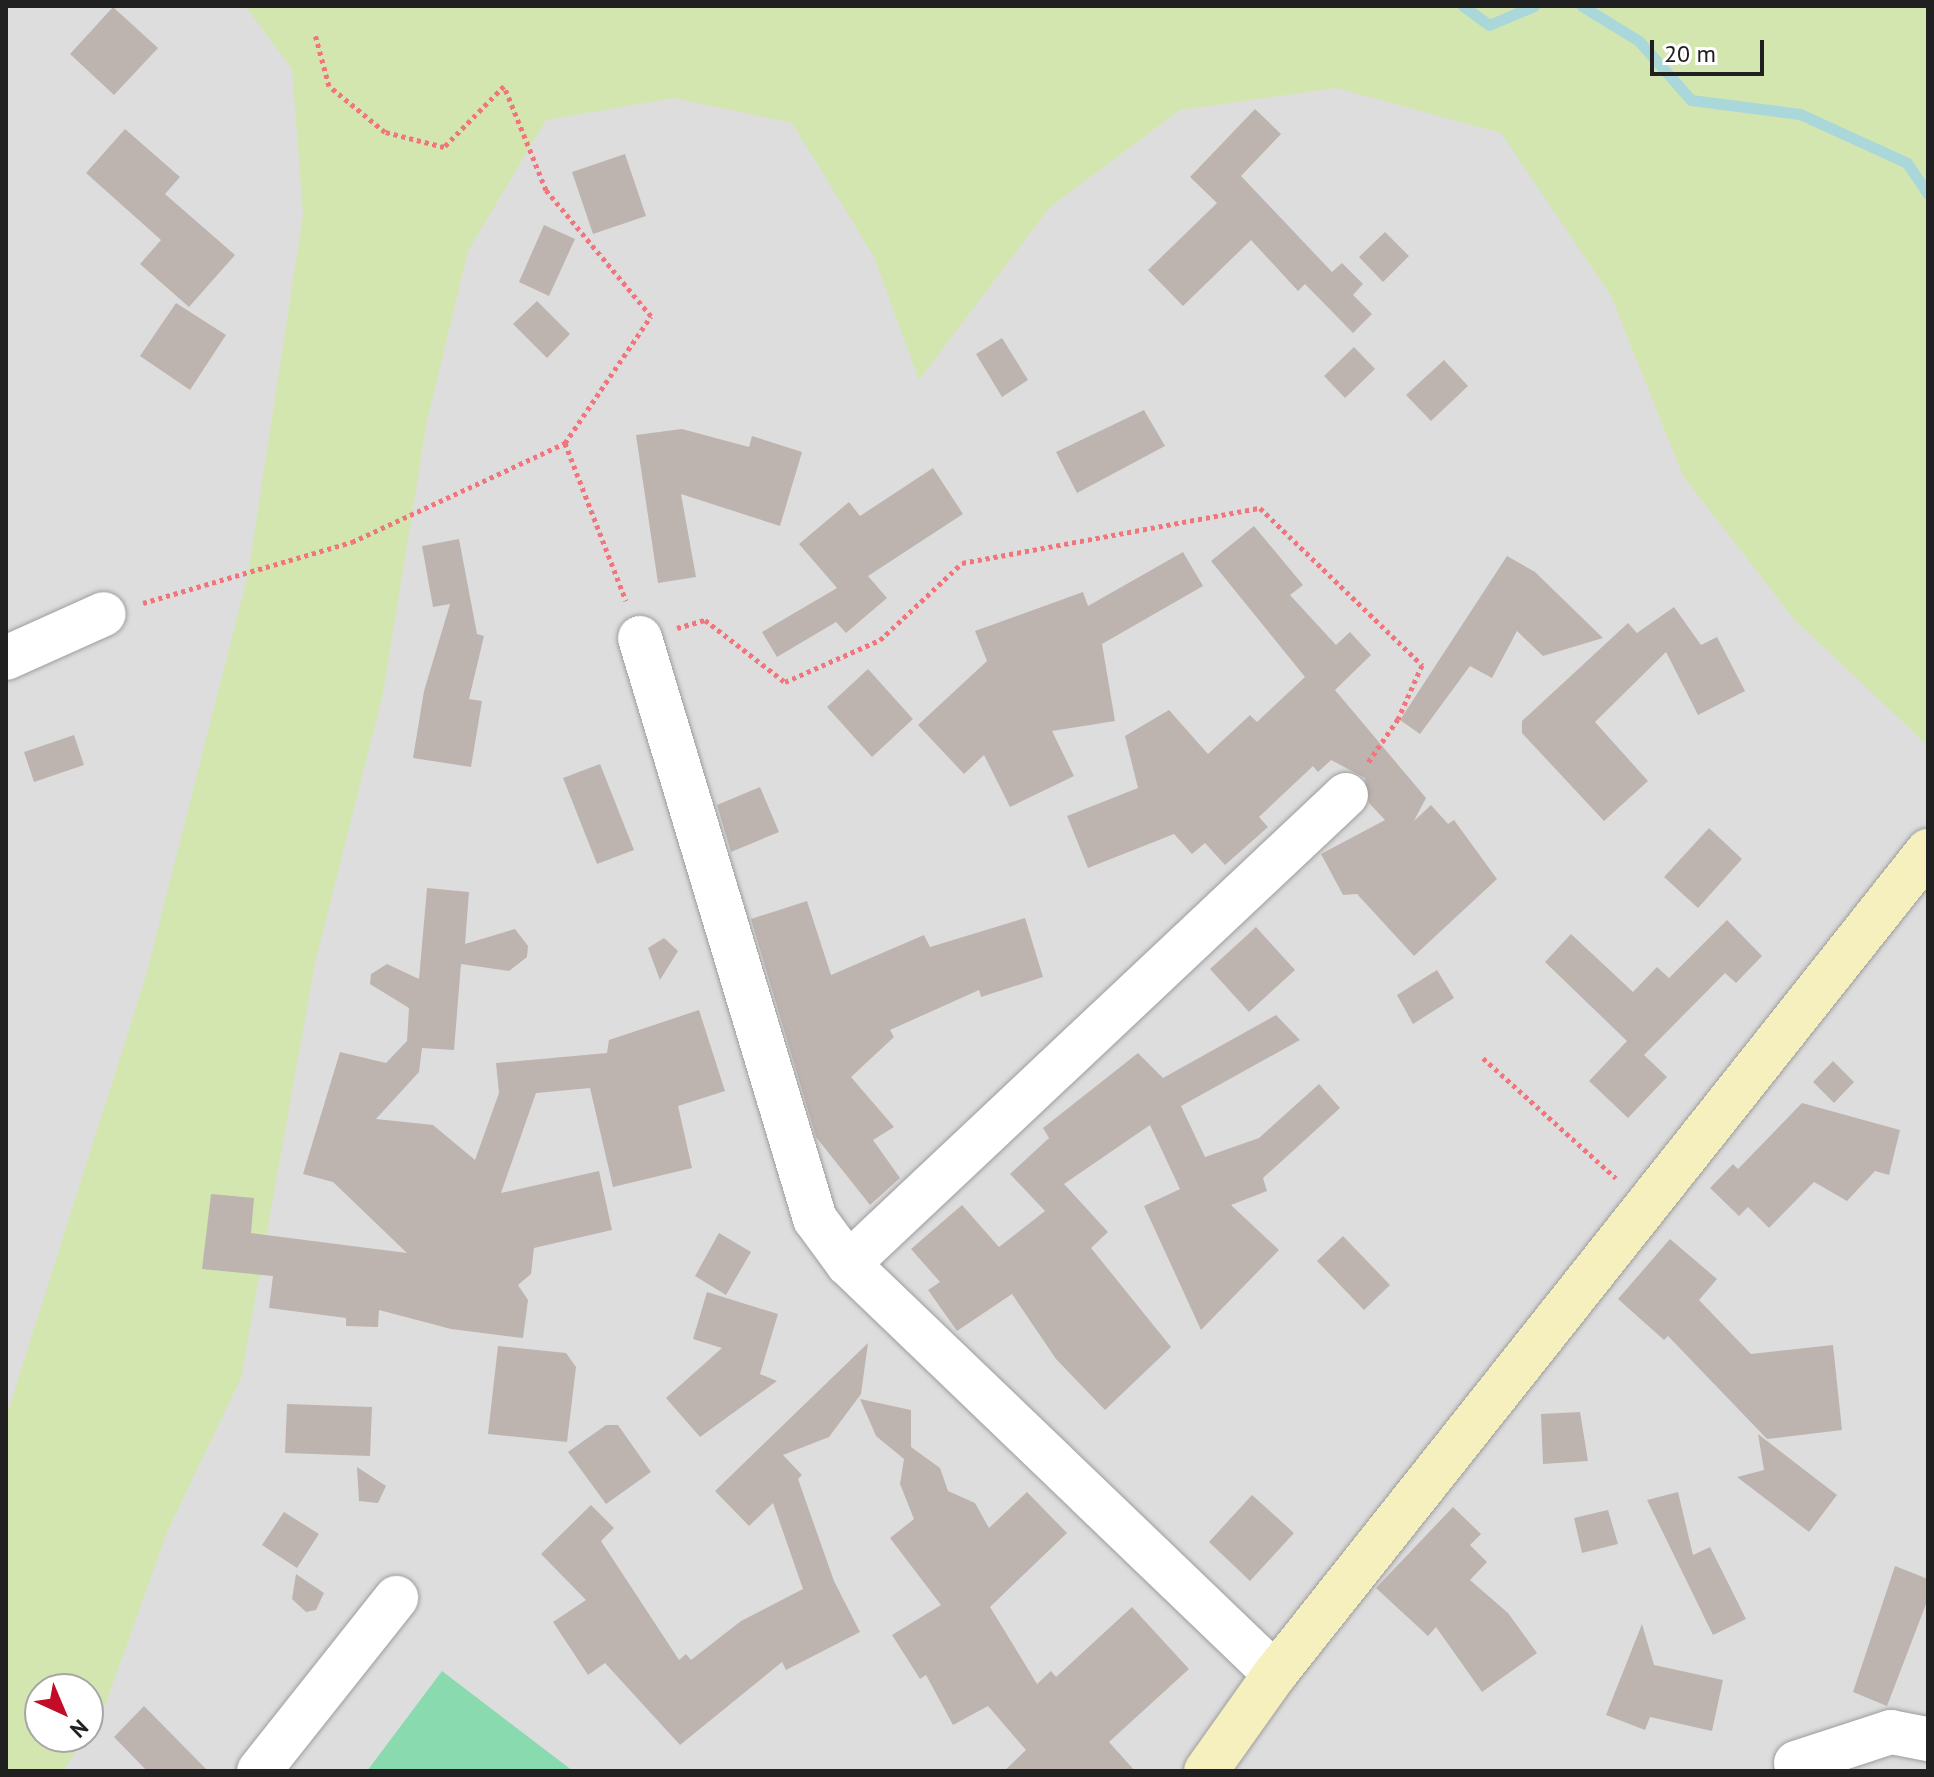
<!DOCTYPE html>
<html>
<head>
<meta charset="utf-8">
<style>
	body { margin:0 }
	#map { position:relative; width:1934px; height:1777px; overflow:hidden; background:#f0ebe7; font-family:"PT Sans",sans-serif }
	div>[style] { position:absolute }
	.residential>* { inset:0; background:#dedddd }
	.grass>* { inset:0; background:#d3e6b0 }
	.pitch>* { inset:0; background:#8adaaf }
	.stream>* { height:11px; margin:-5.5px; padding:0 5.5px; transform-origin:5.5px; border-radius:5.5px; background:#aad7da }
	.building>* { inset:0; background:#bdb4b0 }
	.path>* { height:5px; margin-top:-2.5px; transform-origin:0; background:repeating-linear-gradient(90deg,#f1767c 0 4px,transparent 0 8px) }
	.roads { filter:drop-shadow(0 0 2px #9d9d9d) drop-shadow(0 0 2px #9d9d9d) }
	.street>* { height:44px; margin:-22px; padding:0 22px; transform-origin:22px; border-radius:22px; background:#fff }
	.secondary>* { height:44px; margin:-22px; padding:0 22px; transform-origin:22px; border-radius:22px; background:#f6f0bf }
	span { translate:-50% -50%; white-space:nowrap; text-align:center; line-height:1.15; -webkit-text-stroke:6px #fff; paint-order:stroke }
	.frame { position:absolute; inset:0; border:8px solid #202020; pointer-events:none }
	.north { position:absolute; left:24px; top:1673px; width:80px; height:80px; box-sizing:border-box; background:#fff; border:2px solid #a6a6a6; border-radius:50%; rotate:136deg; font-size:22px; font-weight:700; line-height:32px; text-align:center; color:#202020 }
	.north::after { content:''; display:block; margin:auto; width:28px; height:36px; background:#c30d28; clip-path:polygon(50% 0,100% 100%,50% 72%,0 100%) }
	.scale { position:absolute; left:1650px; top:40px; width:114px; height:36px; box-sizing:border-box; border:4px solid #202020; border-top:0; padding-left:10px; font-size:24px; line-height:28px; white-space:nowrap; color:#202020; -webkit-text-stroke:6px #fff; paint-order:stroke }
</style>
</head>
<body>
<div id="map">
	<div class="residential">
		<i style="clip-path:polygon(evenodd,6px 6px,1928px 6px,1928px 1771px,6px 1771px,6px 6px,40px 1689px,88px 1689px,88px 1737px,40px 1737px,40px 1689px)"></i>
	</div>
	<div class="grass">
		<i style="clip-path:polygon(245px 6px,1928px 6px,1928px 746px,1794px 619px,1683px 476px,1611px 296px,1501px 133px,1336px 88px,1180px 110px,1050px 207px,919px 380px,874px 257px,792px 123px,674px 98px,546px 120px,468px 251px,427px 421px,383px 694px,315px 963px,241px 1378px,168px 1530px,104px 1708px,88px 1733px,88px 1689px,40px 1689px,40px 1737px,85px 1737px,63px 1771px,6px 1771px,6px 1417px,145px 979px,248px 574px,303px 215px,292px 69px)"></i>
	</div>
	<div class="pitch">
		<i style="clip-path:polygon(442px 1671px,573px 1771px,367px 1771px)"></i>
	</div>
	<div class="stream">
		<i style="left:1463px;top:6px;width:32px;rotate:36deg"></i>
		<i style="left:1489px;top:25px;width:49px;rotate:-22.9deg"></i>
		<i style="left:1582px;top:6px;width:67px;rotate:31.6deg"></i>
		<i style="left:1639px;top:41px;width:79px;rotate:48.6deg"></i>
		<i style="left:1691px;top:100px;width:110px;rotate:7.3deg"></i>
		<i style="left:1800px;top:114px;width:118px;rotate:24.6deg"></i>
		<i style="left:1907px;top:163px;width:37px;rotate:56deg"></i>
	</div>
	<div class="building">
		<i style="clip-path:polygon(113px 7px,158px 48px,114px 95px,70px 54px)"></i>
		<i style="clip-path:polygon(1255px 109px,1281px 134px,1241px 176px,1332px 272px,1342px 263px,1363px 284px,1353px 295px,1372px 314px,1353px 333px,1305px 284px,1298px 291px,1251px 240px,1183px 306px,1148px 270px,1217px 203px,1190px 177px)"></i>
		<i style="clip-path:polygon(125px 129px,180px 177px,165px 194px,235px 255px,189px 307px,140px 264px,161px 240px,86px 173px)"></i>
		<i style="clip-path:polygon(625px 154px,646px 216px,593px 234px,572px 172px)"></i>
		<i style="clip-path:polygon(544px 225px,575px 239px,549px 296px,519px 282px)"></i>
		<i style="clip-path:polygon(1385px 232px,1409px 256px,1383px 282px,1359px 257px)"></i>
		<i style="clip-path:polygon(537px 301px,570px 334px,547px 358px,513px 324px)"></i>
		<i style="clip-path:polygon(176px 303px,226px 335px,190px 390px,140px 356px)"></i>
		<i style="clip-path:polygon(1002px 338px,1028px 380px,1002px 397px,976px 354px)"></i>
		<i style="clip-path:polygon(1354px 347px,1375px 369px,1345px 398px,1324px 376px)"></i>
		<i style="clip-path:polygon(1444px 360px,1468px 386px,1431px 421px,1406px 395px)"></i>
		<i style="clip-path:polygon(1144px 410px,1165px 446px,1077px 493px,1056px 452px)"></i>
		<i style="clip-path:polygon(682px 429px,749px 447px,752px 436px,802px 452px,780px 526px,681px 494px,696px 577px,658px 583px,636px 435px)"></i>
		<i style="clip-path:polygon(933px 468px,963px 514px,868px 576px,887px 598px,846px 633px,836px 622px,777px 657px,762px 632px,837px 588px,799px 544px,849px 502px,860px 516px)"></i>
		<i style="clip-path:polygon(1254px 526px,1303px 585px,1290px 595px,1336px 645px,1350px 632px,1371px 655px,1335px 690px,1426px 798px,1414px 821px,1431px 805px,1448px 824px,1454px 820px,1497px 879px,1414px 956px,1357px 894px,1343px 895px,1321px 854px,1385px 820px,1369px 803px,1365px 778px,1331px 760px,1318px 772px,1313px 766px,1259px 817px,1268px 827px,1225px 865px,1205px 843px,1192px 854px,1174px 834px,1088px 868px,1067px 816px,1138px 788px,1125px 736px,1169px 710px,1208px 754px,1250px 715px,1257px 722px,1305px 677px,1211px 561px)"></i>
		<i style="clip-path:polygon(459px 539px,477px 634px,484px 636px,469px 699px,482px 701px,471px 767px,413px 758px,424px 691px,450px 604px,433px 607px,422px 546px)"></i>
		<i style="clip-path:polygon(1183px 552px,1203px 586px,1102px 644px,1115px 721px,1052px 731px,1074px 776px,1010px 807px,984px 755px,964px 774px,918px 725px,987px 661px,975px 631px,1083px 592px,1088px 606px)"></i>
		<i style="clip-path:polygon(1507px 556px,1535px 572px,1603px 638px,1543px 656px,1517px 631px,1492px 678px,1470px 666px,1420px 734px,1400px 720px)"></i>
		<i style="clip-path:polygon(1674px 607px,1701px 645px,1717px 637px,1745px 691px,1698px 715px,1666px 652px,1595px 722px,1648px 781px,1604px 821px,1522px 733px,1522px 721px,1628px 623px,1637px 633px)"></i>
		<i style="clip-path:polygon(868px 669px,913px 719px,872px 757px,827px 707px)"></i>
		<i style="clip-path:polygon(74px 735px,84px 765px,34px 782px,24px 752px)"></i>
		<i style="clip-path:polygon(600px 764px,634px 850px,597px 864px,563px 778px)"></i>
		<i style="clip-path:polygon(760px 787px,779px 832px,731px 852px,717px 805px)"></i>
		<i style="clip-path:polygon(1709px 828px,1742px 859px,1698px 908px,1664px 877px)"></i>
		<i style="clip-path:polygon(427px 888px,469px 892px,465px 944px,515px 929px,528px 946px,527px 957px,509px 971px,461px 964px,454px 1050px,422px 1048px,419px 1072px,376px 1119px,433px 1125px,475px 1160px,499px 1093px,496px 1063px,607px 1053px,609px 1040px,699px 1010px,725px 1091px,678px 1106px,692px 1168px,613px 1187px,590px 1088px,536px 1093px,501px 1193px,599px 1171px,612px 1230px,534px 1248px,531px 1274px,518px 1285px,528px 1300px,523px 1338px,451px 1329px,379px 1310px,378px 1327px,346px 1326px,346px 1318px,269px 1308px,273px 1276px,202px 1269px,211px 1194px,254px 1198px,251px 1233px,407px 1253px,333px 1182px,303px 1174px,340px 1052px,386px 1063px,407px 1041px,409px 1008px,370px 984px,371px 974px,387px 964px,419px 979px)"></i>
		<i style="clip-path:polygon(807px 901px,831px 975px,924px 935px,930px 947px,1025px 918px,1043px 977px,981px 997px,979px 990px,890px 1030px,894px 1037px,851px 1077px,894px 1127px,873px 1140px,900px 1178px,870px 1205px,816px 1137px,751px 919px)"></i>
		<i style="clip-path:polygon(1727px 920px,1762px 956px,1736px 983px,1725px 973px,1644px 1055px,1667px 1077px,1628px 1118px,1589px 1081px,1627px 1041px,1545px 962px,1571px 934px,1633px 992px,1657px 967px,1669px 978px)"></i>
		<i style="clip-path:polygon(1256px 927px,1295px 970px,1249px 1012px,1210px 969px)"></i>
		<i style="clip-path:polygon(664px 938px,678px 951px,660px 980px,648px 948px)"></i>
		<i style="clip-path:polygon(1437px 970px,1454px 998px,1413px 1024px,1397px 995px)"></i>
		<i style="clip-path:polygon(1276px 1015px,1300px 1040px,1181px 1106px,1205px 1157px,1259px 1138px,1319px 1084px,1340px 1108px,1263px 1178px,1267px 1191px,1231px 1205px,1279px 1250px,1201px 1330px,1144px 1206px,1180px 1189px,1150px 1125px,1064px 1184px,1108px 1232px,1091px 1248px,1171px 1347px,1105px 1410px,1056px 1359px,1012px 1294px,957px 1331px,928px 1290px,940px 1282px,911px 1249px,962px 1205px,999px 1247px,1045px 1211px,1010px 1174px,1049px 1138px,1043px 1128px,1138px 1053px,1163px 1078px)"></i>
		<i style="clip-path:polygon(1833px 1061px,1854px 1082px,1834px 1103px,1813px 1082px)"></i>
		<i style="clip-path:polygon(1802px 1103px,1900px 1130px,1889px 1175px,1875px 1171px,1847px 1201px,1814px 1182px,1769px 1228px,1748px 1207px,1739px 1216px,1710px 1188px,1733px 1164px,1738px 1169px)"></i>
		<i style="clip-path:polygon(719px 1233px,751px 1252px,726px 1295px,695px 1276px)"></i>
		<i style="clip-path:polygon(1343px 1236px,1390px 1285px,1364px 1310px,1317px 1261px)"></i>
		<i style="clip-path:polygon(1670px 1239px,1717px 1279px,1699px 1300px,1751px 1354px,1833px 1345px,1842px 1430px,1767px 1439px,1668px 1336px,1664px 1340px,1618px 1299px)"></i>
		<i style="clip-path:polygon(707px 1292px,778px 1314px,760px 1374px,777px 1381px,700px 1437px,666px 1398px,722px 1348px,693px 1339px)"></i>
		<i style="clip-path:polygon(868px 1343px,861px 1394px,829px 1437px,783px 1455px,802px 1475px,798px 1479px,834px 1581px,860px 1632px,786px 1670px,782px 1662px,680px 1745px,605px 1663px,588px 1675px,553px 1622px,586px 1600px,541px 1554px,591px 1505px,614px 1528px,601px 1541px,679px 1660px,686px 1654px,691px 1660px,741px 1621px,803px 1589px,773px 1503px,749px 1526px,715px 1491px)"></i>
		<i style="clip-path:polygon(498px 1346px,566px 1353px,576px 1367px,567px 1442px,488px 1434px)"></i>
		<i style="clip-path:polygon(860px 1399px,911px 1410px,911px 1447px,940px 1468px,948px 1491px,975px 1503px,989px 1528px,1027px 1492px,1067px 1533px,990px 1607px,1037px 1684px,1051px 1671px,1056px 1677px,1132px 1607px,1189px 1669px,1109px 1742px,1135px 1771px,1004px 1771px,1026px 1750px,988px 1706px,953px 1725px,926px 1675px,920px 1679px,892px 1635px,941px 1605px,890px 1538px,914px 1519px,900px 1484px,904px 1459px,876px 1436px)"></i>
		<i style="clip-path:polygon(287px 1404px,372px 1407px,370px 1456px,285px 1453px)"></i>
		<i style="clip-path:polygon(1580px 1412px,1588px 1461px,1543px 1464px,1541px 1414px)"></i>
		<i style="clip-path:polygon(606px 1425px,618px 1425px,651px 1472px,606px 1504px,568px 1452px)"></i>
		<i style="clip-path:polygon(1758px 1434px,1837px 1495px,1809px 1532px,1737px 1477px,1764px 1470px)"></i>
		<i style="clip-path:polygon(357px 1467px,386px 1486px,378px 1503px,359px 1501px)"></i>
		<i style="clip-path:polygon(1678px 1492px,1693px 1555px,1710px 1547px,1746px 1619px,1713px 1635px,1647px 1500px)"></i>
		<i style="clip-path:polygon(1252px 1495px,1294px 1533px,1250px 1581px,1209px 1542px)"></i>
		<i style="clip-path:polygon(1453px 1507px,1481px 1534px,1470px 1545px,1487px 1562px,1470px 1580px,1508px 1613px,1537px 1653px,1482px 1692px,1436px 1627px,1428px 1636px,1376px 1588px)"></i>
		<i style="clip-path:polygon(1608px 1510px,1618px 1544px,1582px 1553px,1574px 1518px)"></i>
		<i style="clip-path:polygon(284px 1512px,319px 1534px,297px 1568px,262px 1545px)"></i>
		<i style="clip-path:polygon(1895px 1566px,1928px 1579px,1928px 1599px,1887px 1706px,1853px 1692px)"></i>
		<i style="clip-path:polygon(296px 1574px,324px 1593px,316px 1610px,306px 1612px,292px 1599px)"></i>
		<i style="clip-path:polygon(1642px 1624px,1654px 1665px,1723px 1680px,1712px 1731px,1650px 1717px,1645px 1730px,1606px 1715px)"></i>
		<i style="clip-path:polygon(144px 1706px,208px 1771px,147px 1771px,114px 1737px)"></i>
	</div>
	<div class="path">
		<i style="left:565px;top:443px;width:169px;rotate:68.9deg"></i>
		<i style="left:143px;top:603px;width:218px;rotate:-16.3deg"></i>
		<i style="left:352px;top:542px;width:235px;rotate:-24.9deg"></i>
		<i style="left:565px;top:443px;width:153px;rotate:-55.9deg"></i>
		<i style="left:651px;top:316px;width:164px;rotate:-129.8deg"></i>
		<i style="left:546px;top:190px;width:112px;rotate:-112deg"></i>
		<i style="left:504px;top:86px;width:86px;rotate:134.5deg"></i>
		<i style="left:444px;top:147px;width:61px;rotate:-165.7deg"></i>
		<i style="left:385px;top:132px;width:72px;rotate:-140.6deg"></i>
		<i style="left:329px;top:86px;width:54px;rotate:-105.1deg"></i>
		<i style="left:677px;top:628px;width:29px;rotate:-16deg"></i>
		<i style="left:705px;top:620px;width:101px;rotate:37.8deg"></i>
		<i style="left:785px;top:682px;width:104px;rotate:-23.9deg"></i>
		<i style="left:880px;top:640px;width:112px;rotate:-43.2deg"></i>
		<i style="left:962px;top:563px;width:303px;rotate:-10.5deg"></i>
		<i style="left:1260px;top:508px;width:226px;rotate:44.1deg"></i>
		<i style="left:1422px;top:665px;width:59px;rotate:114deg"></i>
		<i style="left:1398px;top:719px;width:55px;rotate:124.6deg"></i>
		<i style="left:1483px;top:1058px;width:179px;rotate:42.1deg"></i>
	</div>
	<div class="roads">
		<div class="street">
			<i style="left:640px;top:638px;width:607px;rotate:73.24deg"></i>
			<i style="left:815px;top:1219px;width:56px;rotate:53.7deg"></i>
			<i style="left:848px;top:1264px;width:592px;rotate:43.84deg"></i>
			<i style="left:6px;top:658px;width:107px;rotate:-24.2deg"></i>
			<i style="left:848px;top:1264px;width:684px;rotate:-43.28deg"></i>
			<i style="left:1796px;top:1763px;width:100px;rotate:-18.1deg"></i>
			<i style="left:1891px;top:1732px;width:38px;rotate:11deg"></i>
			<i style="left:259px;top:1771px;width:221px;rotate:-51.6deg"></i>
		</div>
		<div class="secondary">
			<i style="left:1206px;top:1771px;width:119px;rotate:-54.6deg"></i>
			<i style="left:1275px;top:1674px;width:1051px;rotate:-51.57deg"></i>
		</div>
	</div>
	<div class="frame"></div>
	<div class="north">N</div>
	<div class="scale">20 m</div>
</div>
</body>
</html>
